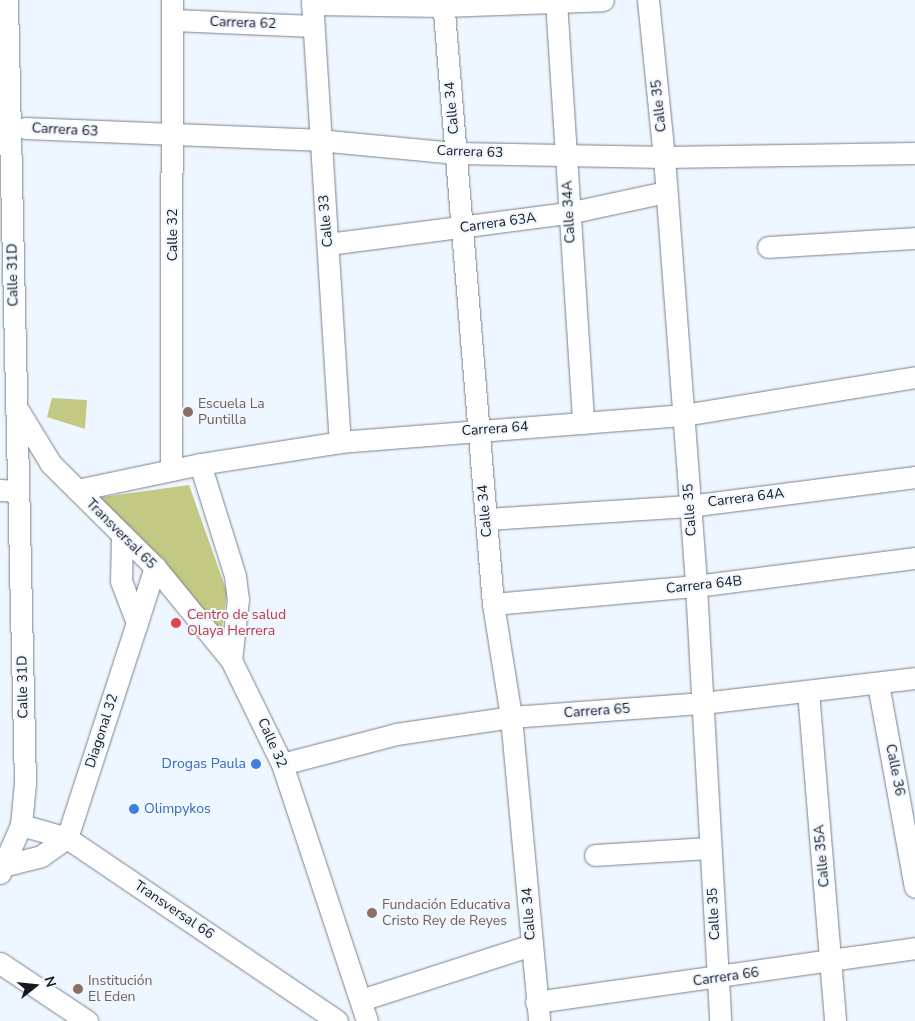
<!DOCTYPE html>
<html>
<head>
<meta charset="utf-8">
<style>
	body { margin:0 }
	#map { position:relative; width:915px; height:1021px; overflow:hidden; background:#eef6ff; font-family:"Nunito Sans",sans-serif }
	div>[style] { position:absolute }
	.green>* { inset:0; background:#c3c882 }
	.roads { filter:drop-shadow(0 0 1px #7b8189) drop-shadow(0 0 1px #7b8189) }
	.minor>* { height:21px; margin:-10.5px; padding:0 10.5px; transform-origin:10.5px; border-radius:10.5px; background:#fff }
	.dots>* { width:14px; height:14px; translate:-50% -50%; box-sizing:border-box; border:2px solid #eef6ff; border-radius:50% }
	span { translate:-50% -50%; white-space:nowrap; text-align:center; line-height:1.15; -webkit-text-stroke:4px #eef6ff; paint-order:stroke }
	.street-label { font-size:14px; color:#171a1d }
	.education-label { font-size:14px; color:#785e54 }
	.left { translate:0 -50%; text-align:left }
	.health-label { font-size:14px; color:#be3a42 }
	.shop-label { font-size:14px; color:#366cbe }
	.right { translate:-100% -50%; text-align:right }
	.north { position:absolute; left:10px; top:961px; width:50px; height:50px; -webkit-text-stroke:4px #eef6ff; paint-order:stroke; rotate:74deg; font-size:14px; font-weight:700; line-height:20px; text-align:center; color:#171a1d }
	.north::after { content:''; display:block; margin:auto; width:18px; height:22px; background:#171a1d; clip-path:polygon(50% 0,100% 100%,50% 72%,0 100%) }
</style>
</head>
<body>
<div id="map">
	<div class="green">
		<i style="clip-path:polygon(52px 398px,87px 400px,85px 429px,47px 417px)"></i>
		<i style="clip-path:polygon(189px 485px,227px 592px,222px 630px,95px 498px)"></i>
	</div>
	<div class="roads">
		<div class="minor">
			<i style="left:312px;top:0;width:443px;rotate:86.4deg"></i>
			<i style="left:443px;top:0;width:606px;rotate:85.27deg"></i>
			<i style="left:493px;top:604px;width:114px;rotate:80.9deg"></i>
			<i style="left:511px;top:717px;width:305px;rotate:84.7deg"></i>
			<i style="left:648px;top:0;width:158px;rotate:84.2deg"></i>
			<i style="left:664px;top:157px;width:430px;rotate:85.7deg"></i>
			<i style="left:696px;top:586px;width:436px;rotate:86.8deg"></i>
			<i style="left:556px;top:1px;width:423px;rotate:86.3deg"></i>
			<i style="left:312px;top:4px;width:131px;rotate:0.9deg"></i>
			<i style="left:443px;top:6px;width:160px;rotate:-2.1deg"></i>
			<i style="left:173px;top:20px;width:140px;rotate:2.5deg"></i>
			<i style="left:25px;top:128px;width:293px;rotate:2.3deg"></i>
			<i style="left:318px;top:140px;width:139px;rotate:5.4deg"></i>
			<i style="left:456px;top:153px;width:208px;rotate:1.1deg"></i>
			<i style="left:664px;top:157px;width:251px;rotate:-0.9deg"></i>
			<i style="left:328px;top:244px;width:242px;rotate:-7.4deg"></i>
			<i style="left:568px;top:213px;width:100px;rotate:-12.1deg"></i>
			<i style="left:768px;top:247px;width:147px;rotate:-3.5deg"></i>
			<i style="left:18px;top:410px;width:63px;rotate:58.6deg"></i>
			<i style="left:51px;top:464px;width:146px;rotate:44.7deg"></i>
			<i style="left:155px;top:567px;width:120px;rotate:50.7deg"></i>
			<i style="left:231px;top:660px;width:116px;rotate:63.9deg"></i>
			<i style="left:282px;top:764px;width:271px;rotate:71.7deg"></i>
			<i style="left:200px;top:464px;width:117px;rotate:72.6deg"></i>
			<i style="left:235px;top:576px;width:23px;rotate:83deg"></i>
			<i style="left:238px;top:599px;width:61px;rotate:96.5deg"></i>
			<i style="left:171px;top:470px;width:470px;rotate:-89.9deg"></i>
			<i style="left:0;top:490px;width:18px;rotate:3deg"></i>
			<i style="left:77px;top:490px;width:126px;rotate:-11.9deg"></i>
			<i style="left:200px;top:464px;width:142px;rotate:-8.9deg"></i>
			<i style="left:340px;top:442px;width:345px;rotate:-4.5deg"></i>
			<i style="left:684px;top:415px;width:234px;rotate:-9.3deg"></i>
			<i style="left:487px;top:519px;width:202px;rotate:-3.7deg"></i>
			<i style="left:689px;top:506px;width:228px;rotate:-7.3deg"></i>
			<i style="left:122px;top:535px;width:46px;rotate:91.2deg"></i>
			<i style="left:121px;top:581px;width:45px;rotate:69.1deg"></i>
			<i style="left:493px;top:604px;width:204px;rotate:-5.1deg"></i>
			<i style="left:696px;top:586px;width:221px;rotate:-7.3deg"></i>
			<i style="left:878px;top:684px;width:206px;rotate:79.7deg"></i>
			<i style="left:808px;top:691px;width:331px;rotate:85.3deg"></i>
			<i style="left:282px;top:764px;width:118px;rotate:-14.7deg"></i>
			<i style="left:396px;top:734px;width:116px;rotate:-8.4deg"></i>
			<i style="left:511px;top:717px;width:193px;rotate:-4.2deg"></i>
			<i style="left:703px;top:703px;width:213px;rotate:-6.7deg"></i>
			<i style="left:21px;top:825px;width:48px;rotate:15.8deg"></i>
			<i style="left:67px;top:838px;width:326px;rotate:34.1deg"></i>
			<i style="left:595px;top:855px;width:115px;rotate:-3.5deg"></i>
			<i style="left:6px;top:865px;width:36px;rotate:-14deg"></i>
			<i style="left:41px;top:856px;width:32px;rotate:-35deg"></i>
			<i style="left:67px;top:838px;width:285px;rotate:-72deg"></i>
			<i style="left:0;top:873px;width:52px;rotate:-66.4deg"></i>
			<i style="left:21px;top:825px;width:42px;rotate:-84.6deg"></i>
			<i style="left:25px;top:783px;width:783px;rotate:-91.32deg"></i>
			<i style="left:0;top:963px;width:105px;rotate:33.7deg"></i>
			<i style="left:361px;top:1000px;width:179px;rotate:-17.9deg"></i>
			<i style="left:536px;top:1002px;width:383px;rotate:-8.1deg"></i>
		</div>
	</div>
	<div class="dots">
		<i style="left:188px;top:412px;background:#8d6e63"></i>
		<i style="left:176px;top:623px;background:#e0444e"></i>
		<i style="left:256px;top:764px;background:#3f7fe0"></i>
		<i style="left:134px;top:809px;background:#3f7fe0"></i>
		<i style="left:372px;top:913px;background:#8d6e63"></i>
		<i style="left:78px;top:989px;background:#8d6e63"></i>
	</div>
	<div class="street-label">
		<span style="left:243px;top:23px;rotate:2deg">Carrera 62</span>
		<span style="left:659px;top:106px;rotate:-96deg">Calle 35</span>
		<span style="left:452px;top:108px;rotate:-95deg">Calle 34</span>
		<span style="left:65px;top:130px;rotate:3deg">Carrera 63</span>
		<span style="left:470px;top:152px;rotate:2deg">Carrera 63</span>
		<span style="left:569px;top:212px;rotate:-93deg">Calle 34A</span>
		<span style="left:326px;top:221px;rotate:-95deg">Calle 33</span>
		<span style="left:498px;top:223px;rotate:-8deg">Carrera 63A</span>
		<span style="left:173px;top:235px;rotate:-90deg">Calle 32</span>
		<span style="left:13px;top:275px;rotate:-91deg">Calle 31D</span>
		<span style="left:495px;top:429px;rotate:-4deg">Carrera 64</span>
		<span style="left:746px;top:498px;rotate:-7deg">Carrera 64A</span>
		<span style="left:690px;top:510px;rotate:-94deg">Calle 35</span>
		<span style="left:485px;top:511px;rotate:-95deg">Calle 34</span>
		<span style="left:121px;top:534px;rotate:45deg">Transversal 65</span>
		<span style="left:704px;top:585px;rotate:-6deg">Carrera 64B</span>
		<span style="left:23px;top:687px;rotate:-91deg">Calle 31D</span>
		<span style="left:597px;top:711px;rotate:-4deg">Carrera 65</span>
		<span style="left:102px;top:731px;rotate:-72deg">Diagonal 32</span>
		<span style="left:272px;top:743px;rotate:66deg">Calle 32</span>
		<span style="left:895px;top:770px;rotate:79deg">Calle 36</span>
		<span style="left:822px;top:856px;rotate:-95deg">Calle 35A</span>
		<span style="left:174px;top:910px;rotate:34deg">Transversal 66</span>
		<span style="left:529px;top:914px;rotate:-94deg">Calle 34</span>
		<span style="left:714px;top:914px;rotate:-93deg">Calle 35</span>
		<span style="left:726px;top:977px;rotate:-8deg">Carrera 66</span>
	</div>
	<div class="education-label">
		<span class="left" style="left:198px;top:412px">Escuela La<br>Puntilla</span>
		<span class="left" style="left:382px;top:913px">Fundación Educativa<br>Cristo Rey de Reyes</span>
		<span class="left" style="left:88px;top:989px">Institución<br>El Eden</span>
	</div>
	<div class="health-label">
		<span class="left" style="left:187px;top:623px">Centro de salud<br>Olaya Herrera</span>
	</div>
	<div class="shop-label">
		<span class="right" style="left:246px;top:764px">Drogas Paula</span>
		<span class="left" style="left:144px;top:809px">Olimpykos</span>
	</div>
	<div class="north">N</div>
</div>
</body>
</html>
